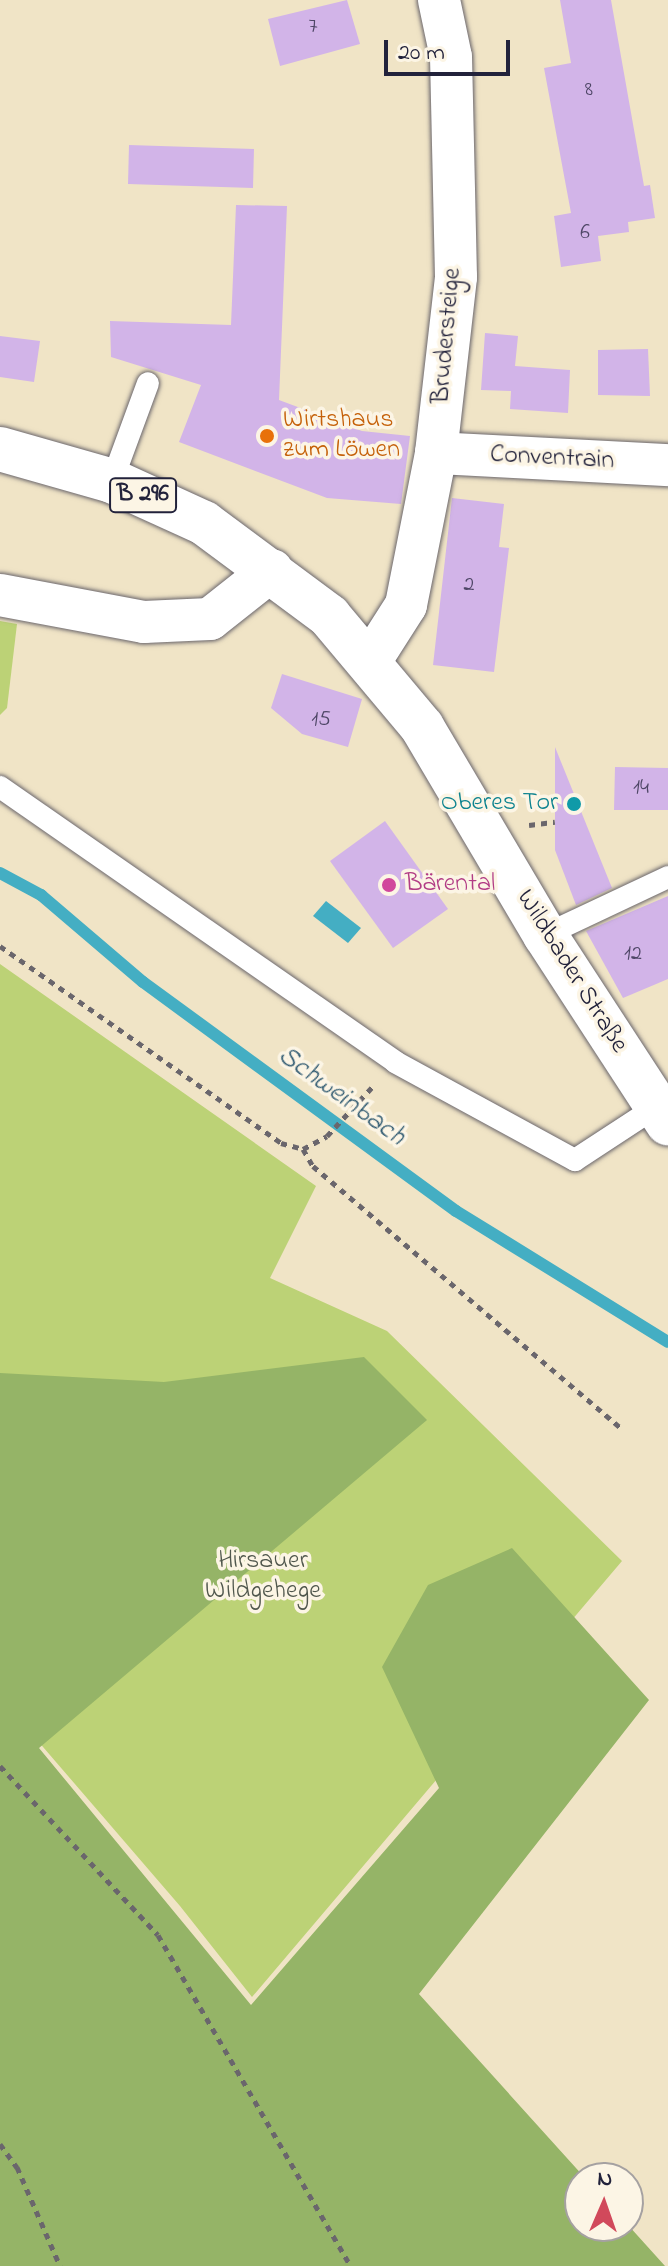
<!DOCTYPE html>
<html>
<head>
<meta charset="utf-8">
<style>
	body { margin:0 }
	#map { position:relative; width:668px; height:2266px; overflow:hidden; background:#f0e4c6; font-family:"Indie Flower",sans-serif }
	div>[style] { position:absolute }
	.green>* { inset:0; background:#bcd276 }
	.forest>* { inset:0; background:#95b467 }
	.water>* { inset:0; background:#44aec3 }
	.stream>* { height:12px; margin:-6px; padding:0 6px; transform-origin:6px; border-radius:6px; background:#44aec3 }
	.building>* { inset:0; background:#d2b4e8 }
	.path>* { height:5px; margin-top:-2.5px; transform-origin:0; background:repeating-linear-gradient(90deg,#6a666c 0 6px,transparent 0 12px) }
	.roads { filter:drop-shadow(0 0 2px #6a666c) drop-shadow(0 0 2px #6a666c) }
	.lane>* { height:22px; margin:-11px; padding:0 11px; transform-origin:11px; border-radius:11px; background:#fff }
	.street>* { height:42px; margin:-21px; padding:0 21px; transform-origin:21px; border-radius:21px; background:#fff }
	.primary>* { height:44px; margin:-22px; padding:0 22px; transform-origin:22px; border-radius:22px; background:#fff }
	.dots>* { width:22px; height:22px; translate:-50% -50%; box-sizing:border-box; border:4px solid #fcf5e5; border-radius:50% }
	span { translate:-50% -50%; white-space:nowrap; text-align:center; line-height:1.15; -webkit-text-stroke:7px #fcf5e5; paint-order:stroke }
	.number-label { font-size:22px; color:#4e4666 }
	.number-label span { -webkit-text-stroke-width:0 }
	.shield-label span { padding:2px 6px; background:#fcf5e5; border:2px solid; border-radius:6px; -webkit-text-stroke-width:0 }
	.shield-label { font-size:24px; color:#22223b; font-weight:700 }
	.street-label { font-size:26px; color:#22223b }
	.food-label { font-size:26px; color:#c56008 }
	.left { translate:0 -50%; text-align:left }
	.culture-label { font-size:26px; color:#0d838f }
	.right { translate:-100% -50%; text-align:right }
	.hotel-label { font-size:26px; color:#b23c85 }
	.park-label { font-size:26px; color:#50574d }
	.water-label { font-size:28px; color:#305a71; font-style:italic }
	.north { position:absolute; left:564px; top:2162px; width:80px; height:80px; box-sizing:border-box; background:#fcf5e5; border:2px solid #a5a1a1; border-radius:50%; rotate:2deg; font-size:22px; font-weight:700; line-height:32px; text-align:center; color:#22223b }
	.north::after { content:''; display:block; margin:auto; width:28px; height:36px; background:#d1495b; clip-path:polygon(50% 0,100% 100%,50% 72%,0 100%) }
	.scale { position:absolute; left:384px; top:40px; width:126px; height:36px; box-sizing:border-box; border:4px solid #22223b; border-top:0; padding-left:10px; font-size:24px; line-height:28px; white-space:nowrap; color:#22223b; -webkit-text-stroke:6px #fcf5e5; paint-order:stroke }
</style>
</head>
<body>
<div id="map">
	<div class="green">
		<i style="clip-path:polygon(0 621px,17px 624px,7px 708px,0 715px)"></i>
		<i style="clip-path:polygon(0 964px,316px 1186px,270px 1278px,387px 1331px,622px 1561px,252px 1997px,180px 1906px,0 1697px)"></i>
	</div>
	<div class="forest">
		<i style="clip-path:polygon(364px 1357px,427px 1420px,39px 1748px,251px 2005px,439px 1788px,382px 1667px,428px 1585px,512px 1548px,649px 1700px,419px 1994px,585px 2178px,580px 2178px,580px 2226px,628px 2225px,665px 2266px,0 2266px,0 1373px,164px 1382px)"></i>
	</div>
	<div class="water">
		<i style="clip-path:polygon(326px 901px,361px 928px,348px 943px,313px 916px)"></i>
	</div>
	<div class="stream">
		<i style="left:0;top:873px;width:47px;rotate:28.2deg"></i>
		<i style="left:41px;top:895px;width:134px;rotate:40.5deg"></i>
		<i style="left:143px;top:982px;width:388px;rotate:36.2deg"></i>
		<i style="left:456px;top:1211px;width:249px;rotate:31.7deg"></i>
	</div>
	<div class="building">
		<i style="clip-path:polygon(347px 0,360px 44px,280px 66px,268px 19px)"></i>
		<i style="clip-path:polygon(560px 0,611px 0,644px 186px,650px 185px,655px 218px,628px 222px,629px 232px,598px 236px,601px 261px,561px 267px,554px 216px,571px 213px,544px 68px,571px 63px)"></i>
		<i style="clip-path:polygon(129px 145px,254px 149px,253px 188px,128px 184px)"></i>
		<i style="clip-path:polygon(236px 205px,287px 206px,279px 400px,362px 431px,410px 436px,401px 504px,327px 498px,179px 442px,201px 385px,111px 357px,110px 321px,231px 325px)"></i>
		<i style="clip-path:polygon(485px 333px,518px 336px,515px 366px,570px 370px,568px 413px,510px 409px,511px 391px,481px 390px)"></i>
		<i style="clip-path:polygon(0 336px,40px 341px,34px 382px,0 377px)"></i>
		<i style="clip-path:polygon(648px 349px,650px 396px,598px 395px,598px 350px)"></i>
		<i style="clip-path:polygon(452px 498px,504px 504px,499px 547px,509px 548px,494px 672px,433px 665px)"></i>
		<i style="clip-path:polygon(282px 674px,362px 699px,348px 747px,302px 734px,271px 708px)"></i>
		<i style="clip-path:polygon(555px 747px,612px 888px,576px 905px,555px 850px)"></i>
		<i style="clip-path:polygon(615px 767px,668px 768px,668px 810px,614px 810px)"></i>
		<i style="clip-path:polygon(385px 821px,448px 909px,393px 948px,330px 861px)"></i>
		<i style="clip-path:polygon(668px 896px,668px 979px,623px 998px,586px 931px)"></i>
	</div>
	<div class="path">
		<i style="left:529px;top:825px;width:26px;rotate:-7deg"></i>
		<i style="left:0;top:946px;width:343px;rotate:35deg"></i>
		<i style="left:281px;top:1143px;width:23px;rotate:15deg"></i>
		<i style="left:303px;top:1149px;width:27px;rotate:-28deg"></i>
		<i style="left:327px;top:1136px;width:69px;rotate:-47.3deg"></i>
		<i style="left:303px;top:1149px;width:20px;rotate:60deg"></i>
		<i style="left:313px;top:1166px;width:403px;rotate:40.4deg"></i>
		<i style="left:0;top:1766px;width:231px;rotate:46.9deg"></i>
		<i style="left:158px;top:1935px;width:383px;rotate:59.8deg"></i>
		<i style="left:0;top:2144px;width:29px;rotate:54deg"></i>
		<i style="left:17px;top:2167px;width:108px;rotate:66.5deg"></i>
	</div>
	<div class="roads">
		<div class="lane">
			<i style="left:112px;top:481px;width:104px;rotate:-69.8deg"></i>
			<i style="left:0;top:787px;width:481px;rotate:34.8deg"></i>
			<i style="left:395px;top:1062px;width:205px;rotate:28.6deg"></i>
			<i style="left:575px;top:1160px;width:97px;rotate:-33.2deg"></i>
			<i style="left:545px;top:935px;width:136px;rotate:-25.2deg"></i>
		</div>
		<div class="street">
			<i style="left:436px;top:453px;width:232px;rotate:3deg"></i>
			<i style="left:0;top:595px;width:147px;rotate:10.6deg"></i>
			<i style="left:144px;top:622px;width:66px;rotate:-2.6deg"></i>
			<i style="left:210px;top:619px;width:79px;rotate:-38.3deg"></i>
			<i style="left:371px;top:660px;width:65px;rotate:-57.5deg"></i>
			<i style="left:406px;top:605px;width:155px;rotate:-78.8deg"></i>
			<i style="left:436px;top:453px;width:177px;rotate:-83.5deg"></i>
			<i style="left:456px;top:277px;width:220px;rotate:-91.3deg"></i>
			<i style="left:451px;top:57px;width:58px;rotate:-101.9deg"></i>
		</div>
		<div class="primary">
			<i style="left:0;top:449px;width:116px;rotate:15.9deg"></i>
			<i style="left:112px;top:481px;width:101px;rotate:24.5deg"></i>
			<i style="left:204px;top:523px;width:156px;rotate:36.6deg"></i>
			<i style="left:329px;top:616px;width:145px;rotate:50deg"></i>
			<i style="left:422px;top:727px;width:242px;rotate:59.4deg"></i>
			<i style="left:545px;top:935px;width:225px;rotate:56.9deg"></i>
		</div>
	</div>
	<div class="dots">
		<i style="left:267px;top:436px;background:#e8710a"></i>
		<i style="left:574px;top:804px;background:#0f9aa8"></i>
		<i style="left:389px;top:885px;background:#d1479c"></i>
	</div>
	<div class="number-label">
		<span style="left:313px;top:28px">7</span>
		<span style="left:589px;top:91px">8</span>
		<span style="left:585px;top:234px">6</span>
		<span style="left:469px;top:586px">2</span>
		<span style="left:321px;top:721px">15</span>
		<span style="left:641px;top:789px">14</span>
		<span style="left:633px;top:955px">12</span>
	</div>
	<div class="shield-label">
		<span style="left:143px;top:495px">B 296</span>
	</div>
	<div class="street-label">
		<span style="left:448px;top:336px;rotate:-85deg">Brudersteige</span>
		<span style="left:552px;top:459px;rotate:3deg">Conventrain</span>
		<span style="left:571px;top:972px;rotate:58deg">Wildbader Straße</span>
	</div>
	<div class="food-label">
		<span class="left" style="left:283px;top:436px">Wirtshaus<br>zum Löwen</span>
	</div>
	<div class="culture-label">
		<span class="right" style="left:558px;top:804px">Oberes Tor</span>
	</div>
	<div class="hotel-label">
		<span class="left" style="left:405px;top:885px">Bärental</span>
	</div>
	<div class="park-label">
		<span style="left:263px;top:1577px">Hirsauer<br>Wildgehege</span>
	</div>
	<div class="water-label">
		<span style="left:341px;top:1097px;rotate:36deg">Schweinbach</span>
	</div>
	<div class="north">N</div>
	<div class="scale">20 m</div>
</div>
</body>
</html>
